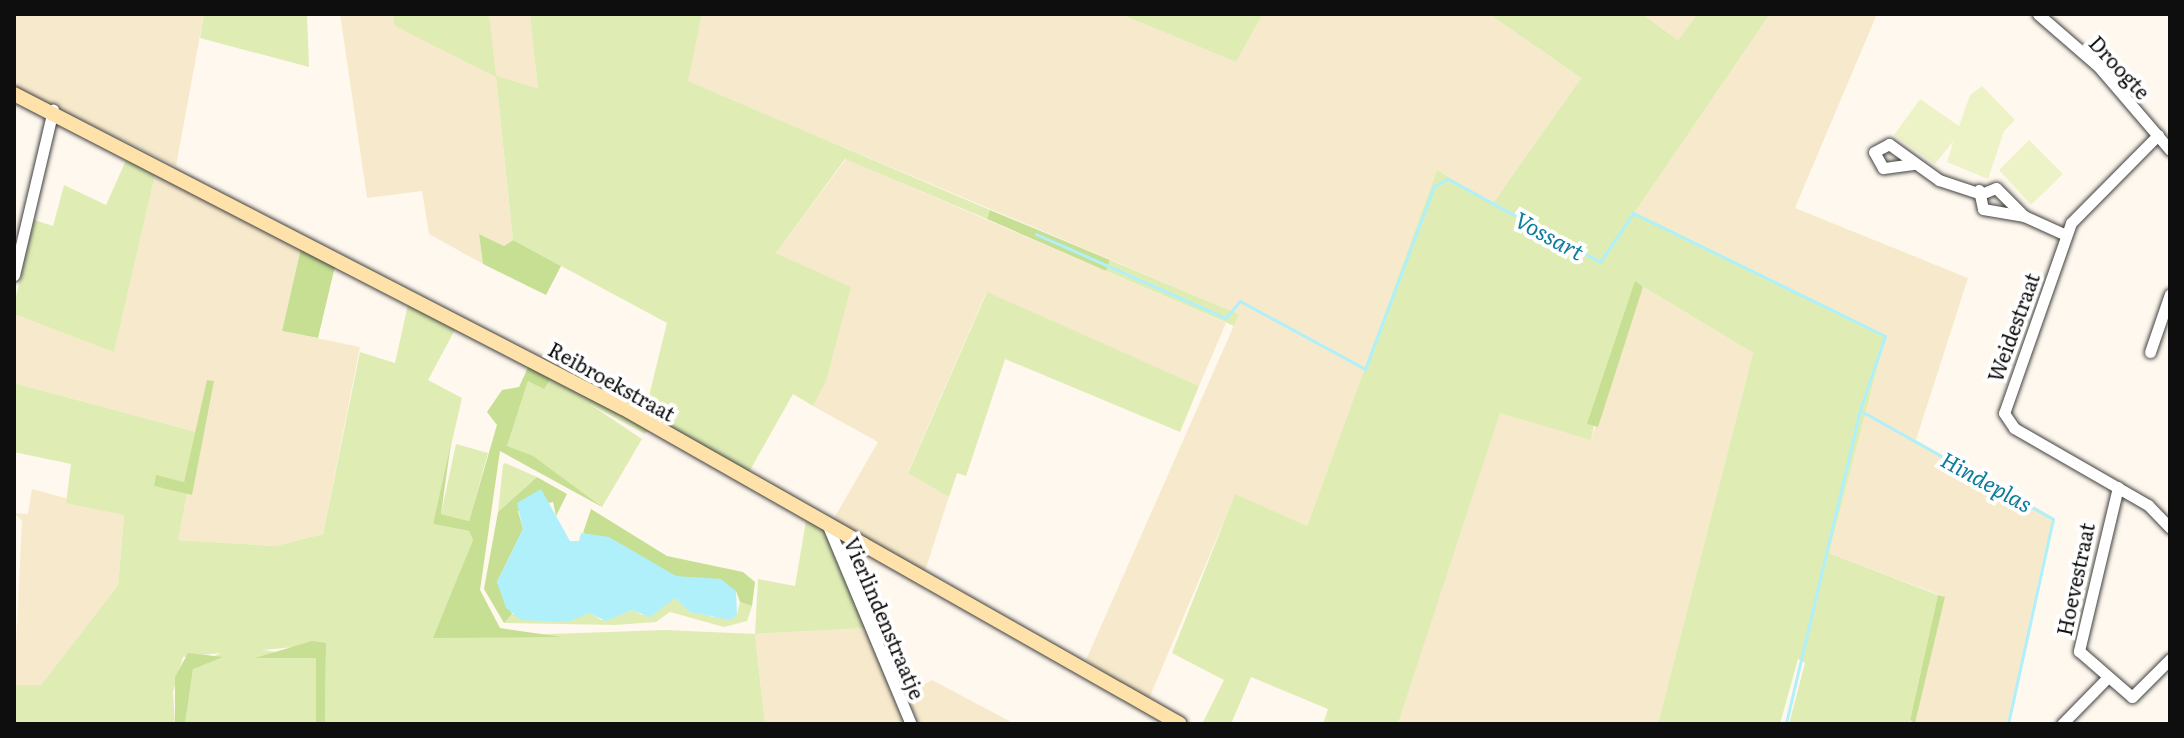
<!DOCTYPE html>
<html>
<head>
<meta charset="utf-8">
<style>
	body { margin:0 }
	#map { position:relative; width:2184px; height:738px; overflow:hidden; background:#fff8ee; font-family:Literata,serif }
	div>[style] { position:absolute }
	.farmland>* { inset:0; background:#f7eacc }
	.green>* { inset:0; background:#dfedb5 }
	.forest>* { inset:0; background:#c6df93 }
	.pitch>* { inset:0; background:#eef3c7 }
	.water>* { inset:0; background:#aff0fb }
	.stream>* { height:3px; margin:-1.5px; padding:0 1.5px; transform-origin:1.5px; border-radius:1.5px; background:#aff0fb }
	.roads { filter:drop-shadow(0 0 2px #414141) drop-shadow(0 0 2px #414141) }
	.street>* { height:11px; margin:-5.5px; padding:0 5.5px; transform-origin:5.5px; border-radius:5.5px; background:#fff }
	.secondary>* { height:14px; margin:-7px; padding:0 7px; transform-origin:7px; border-radius:7px; background:#ffe2a9 }
	span { translate:-50% -50%; white-space:nowrap; text-align:center; line-height:1.15; -webkit-text-stroke:8px #fff; paint-order:stroke }
	.street-label { font-size:20px; color:#0e0e0e }
	.water-label { font-size:22px; color:#0d7d9b; font-style:italic }
	.frame { position:absolute; inset:0; border:16px solid #0e0e0e; pointer-events:none }
</style>
</head>
<body>
<div id="map">
	<div class="farmland">
		<i style="clip-path:polygon(14px 14px,204px 14px,176px 166px,14px 87px)"></i>
		<i style="clip-path:polygon(340px 14px,393px 14px,396px 26px,495px 76px,489px 14px,530px 14px,539px 88px,496px 77px,513px 240px,504px 246px,479px 234px,483px 264px,429px 234px,422px 191px,367px 198px)"></i>
		<i style="clip-path:polygon(702px 14px,1120px 14px,1236px 62px,1263px 14px,1489px 14px,1581px 78px,1493px 203px,1437px 170px,1307px 526px,1235px 495px,1148px 701px,1086px 660px,1239px 314px,687px 81px)"></i>
		<i style="clip-path:polygon(1642px 14px,1697px 14px,1678px 40px)"></i>
		<i style="clip-path:polygon(1770px 14px,1877px 14px,1795px 208px,1968px 278px,1916px 440px,2053px 517px,2008px 724px,1909px 724px,1945px 597px,1829px 553px,1886px 335px,1635px 212px)"></i>
		<i style="clip-path:polygon(846px 159px,1226px 323px,1199px 386px,986px 293px,908px 472px,949px 497px,924px 574px,833px 520px,878px 442px,813px 406px,850px 287px,776px 253px)"></i>
		<i style="clip-path:polygon(156px 171px,302px 244px,282px 331px,360px 347px,323px 534px,275px 546px,178px 540px,207px 381px,196px 432px,14px 383px,14px 314px,114px 351px)"></i>
		<i style="clip-path:polygon(1643px 287px,1753px 353px,1658px 724px,1398px 724px,1500px 412px,1591px 439px)"></i>
		<i style="clip-path:polygon(32px 489px,124px 514px,118px 585px,41px 685px,14px 685px,22px 521px,14px 513px,28px 514px)"></i>
		<i style="clip-path:polygon(866px 628px,905px 724px,765px 724px,755px 634px)"></i>
		<i style="clip-path:polygon(932px 680px,1015px 724px,920px 724px,906px 694px)"></i>
	</div>
	<div class="green">
		<i style="clip-path:polygon(204px 14px,307px 14px,309px 67px,200px 38px)"></i>
		<i style="clip-path:polygon(393px 14px,489px 14px,496px 76px,538px 88px,530px 14px,702px 14px,688px 81px,990px 210px,987px 219px,845px 159px,776px 253px,851px 287px,826px 381px,813px 406px,793px 394px,749px 472px,645px 412px,667px 323px,513px 240px,496px 77px,395px 26px)"></i>
		<i style="clip-path:polygon(1120px 14px,1263px 14px,1236px 62px)"></i>
		<i style="clip-path:polygon(1489px 14px,1642px 14px,1678px 40px,1697px 14px,1770px 14px,1635px 212px,1886px 335px,1829px 553px,1938px 595px,1909px 724px,1789px 724px,1805px 663px,1798px 659px,1780px 724px,1658px 724px,1753px 353px,1635px 282px,1588px 424px,1594px 426px,1591px 440px,1500px 413px,1398px 724px,1323px 724px,1328px 709px,1251px 677px,1231px 724px,1202px 724px,1224px 680px,1172px 653px,1235px 494px,1307px 526px,1437px 170px,1493px 203px,1581px 78px)"></i>
		<i style="clip-path:polygon(128px 156px,156px 171px,114px 352px,14px 314px,14px 305px,34px 220px,53px 226px,64px 185px,106px 205px)"></i>
		<i style="clip-path:polygon(1110px 260px,1239px 314px,1234px 326px,1106px 271px)"></i>
		<i style="clip-path:polygon(987px 292px,1199px 386px,1180px 432px,1005px 359px,966px 476px,957px 473px,949px 497px,908px 473px)"></i>
		<i style="clip-path:polygon(409px 300px,457px 326px,428px 380px,462px 398px,433px 524px,469px 531px,473px 540px,434px 638px,665px 630px,755px 634px,758px 579px,795px 586px,806px 521px,824px 529px,866px 628px,755px 634px,765px 724px,325px 724px,326px 644px,263px 650px,316px 658px,316px 724px,185px 724px,193px 669px,220px 653px,183px 657px,173px 692px,175px 724px,14px 724px,14px 685px,41px 685px,118px 585px,124px 515px,66px 503px,71px 464px,14px 452px,14px 383px,196px 432px,184px 482px,156px 476px,155px 486px,187px 493px,178px 540px,275px 546px,323px 534px,360px 352px,395px 363px)"></i>
		<i style="clip-path:polygon(552px 376px,649px 428px,645px 434px,588px 403px,642px 439px,602px 507px,507px 446px,528px 381px)"></i>
		<i style="clip-path:polygon(456px 444px,488px 453px,469px 521px,441px 514px)"></i>
		<i style="clip-path:polygon(505px 463px,537px 477px,498px 512px,503px 465px)"></i>
		<i style="clip-path:polygon(675px 598px,712px 617px,737px 614px,740px 602px,752px 606px,747px 621px,724px 627px,670px 612px,656px 622px,615px 625px,504px 623px,512px 614px,568px 622px,589px 612px,601px 620px,633px 610px,642px 615px)"></i>
	</div>
	<div class="forest">
		<i style="clip-path:polygon(990px 210px,1110px 260px,1106px 271px,987px 219px)"></i>
		<i style="clip-path:polygon(479px 234px,504px 246px,513px 240px,561px 266px,546px 295px,483px 264px)"></i>
		<i style="clip-path:polygon(302px 244px,336px 262px,318px 338px,282px 331px)"></i>
		<i style="clip-path:polygon(1635px 281px,1643px 287px,1598px 427px,1587px 424px)"></i>
		<i style="clip-path:polygon(530px 363px,552px 376px,544px 389px,528px 381px,507px 446px,533px 456px,602px 507px,500px 451px,480px 590px,500px 628px,562px 637px,433px 638px,473px 540px,469px 531px,433px 524px,451px 443px,441px 514px,469px 521px,497px 425px,487px 412px,502px 390px,519px 387px)"></i>
		<i style="clip-path:polygon(207px 380px,214px 381px,192px 495px,154px 486px,156px 475px,184px 482px)"></i>
		<i style="clip-path:polygon(537px 477px,567px 494px,556px 516px,553px 502px,518px 511px,523px 529px,497px 582px,512px 614px,504px 623px,484px 589px,498px 512px)"></i>
		<i style="clip-path:polygon(591px 509px,667px 556px,743px 572px,755px 582px,752px 606px,740px 602px,736px 591px,676px 576px,583px 533px)"></i>
		<i style="clip-path:polygon(1938px 595px,1945px 597px,1915px 723px,1910px 720px)"></i>
		<i style="clip-path:polygon(312px 641px,326px 643px,325px 724px,316px 724px,316px 658px,255px 658px)"></i>
		<i style="clip-path:polygon(188px 653px,223px 657px,193px 669px,185px 724px,175px 724px,175px 677px)"></i>
	</div>
	<div class="pitch">
		<i style="clip-path:polygon(1982px 86px,2015px 120px,2004px 131px,1988px 179px,1947px 162px,1954px 140px,1935px 164px,1894px 135px,1920px 99px,1959px 126px,1970px 95px)"></i>
		<i style="clip-path:polygon(2029px 140px,2063px 174px,2031px 205px,1999px 170px)"></i>
	</div>
	<div class="water">
		<i style="clip-path:polygon(541px 489px,570px 541px,579px 541px,581px 533px,609px 537px,676px 576px,721px 579px,736px 591px,737px 614px,731px 620px,690px 612px,675px 598px,650px 617px,632px 610px,606px 621px,589px 613px,568px 622px,521px 620px,506px 608px,497px 582px,523px 529px,517px 503px)"></i>
	</div>
	<div class="stream">
		<i style="left:1036px;top:234px;width:208px;rotate:23.9deg"></i>
		<i style="left:1226px;top:318px;width:22px;rotate:-51deg"></i>
		<i style="left:1240px;top:301px;width:142px;rotate:28.5deg"></i>
		<i style="left:1365px;top:369px;width:196px;rotate:-69.3deg"></i>
		<i style="left:1434px;top:186px;width:16px;rotate:-27deg"></i>
		<i style="left:1448px;top:179px;width:173px;rotate:28.6deg"></i>
		<i style="left:1600px;top:262px;width:59px;rotate:-56deg"></i>
		<i style="left:1633px;top:213px;width:280px;rotate:26deg"></i>
		<i style="left:1885px;top:336px;width:78px;rotate:108.7deg"></i>
		<i style="left:1860px;top:410px;width:323px;rotate:103.3deg"></i>
		<i style="left:1863px;top:412px;width:218px;rotate:29.4deg"></i>
		<i style="left:2053px;top:519px;width:210px;rotate:102.4deg"></i>
	</div>
	<div class="roads">
		<div class="street">
			<i style="left:2038px;top:14px;width:79px;rotate:40.9deg"></i>
			<i style="left:2098px;top:66px;width:111px;rotate:49.4deg"></i>
			<i style="left:2158px;top:135px;width:124px;rotate:134.7deg"></i>
			<i style="left:2071px;top:223px;width:201px;rotate:109.4deg"></i>
			<i style="left:2004px;top:413px;width:18px;rotate:56deg"></i>
			<i style="left:2014px;top:428px;width:155px;rotate:29.9deg"></i>
			<i style="left:2148px;top:505px;width:32px;rotate:46deg"></i>
			<i style="left:1913px;top:164px;width:30px;rotate:172deg"></i>
			<i style="left:1883px;top:168px;width:18px;rotate:-119deg"></i>
			<i style="left:1874px;top:152px;width:17px;rotate:-28deg"></i>
			<i style="left:1889px;top:144px;width:62px;rotate:35.8deg"></i>
			<i style="left:1939px;top:180px;width:44px;rotate:18.4deg"></i>
			<i style="left:1979px;top:190px;width:19px;rotate:78deg"></i>
			<i style="left:1983px;top:209px;width:42px;rotate:9.7deg"></i>
			<i style="left:1981px;top:194px;width:16px;rotate:-22deg"></i>
			<i style="left:1996px;top:188px;width:40px;rotate:45deg"></i>
			<i style="left:2024px;top:216px;width:46px;rotate:24.3deg"></i>
			<i style="left:14px;top:275px;width:170px;rotate:-76.7deg"></i>
			<i style="left:2150px;top:352px;width:61px;rotate:-71deg"></i>
			<i style="left:2118px;top:487px;width:169px;rotate:103.4deg"></i>
			<i style="left:2079px;top:651px;width:70px;rotate:41deg"></i>
			<i style="left:2132px;top:697px;width:54px;rotate:-45deg"></i>
			<i style="left:828px;top:526px;width:215px;rotate:67.3deg"></i>
			<i style="left:2062px;top:724px;width:63px;rotate:-45.6deg"></i>
		</div>
		<div class="secondary">
			<i style="left:14px;top:94px;width:685px;rotate:27.28deg"></i>
			<i style="left:623px;top:408px;width:640px;rotate:29.57deg"></i>
		</div>
	</div>
	<div class="street-label">
		<span style="left:2120px;top:67px;rotate:47deg">Droogte</span>
		<span style="left:2013px;top:327px;rotate:-70deg">Weidestraat</span>
		<span style="left:612px;top:381px;rotate:29deg">Reibroekstraat</span>
		<span style="left:2075px;top:579px;rotate:-78deg">Hoevestraat</span>
		<span style="left:885px;top:618px;rotate:67deg">Vierlindenstraatje</span>
	</div>
	<div class="water-label">
		<span style="left:1550px;top:235px;rotate:29deg">Vossart</span>
		<span style="left:1987px;top:481px;rotate:29deg">Hindeplas</span>
	</div>
	<div class="frame"></div>
</div>
</body>
</html>
